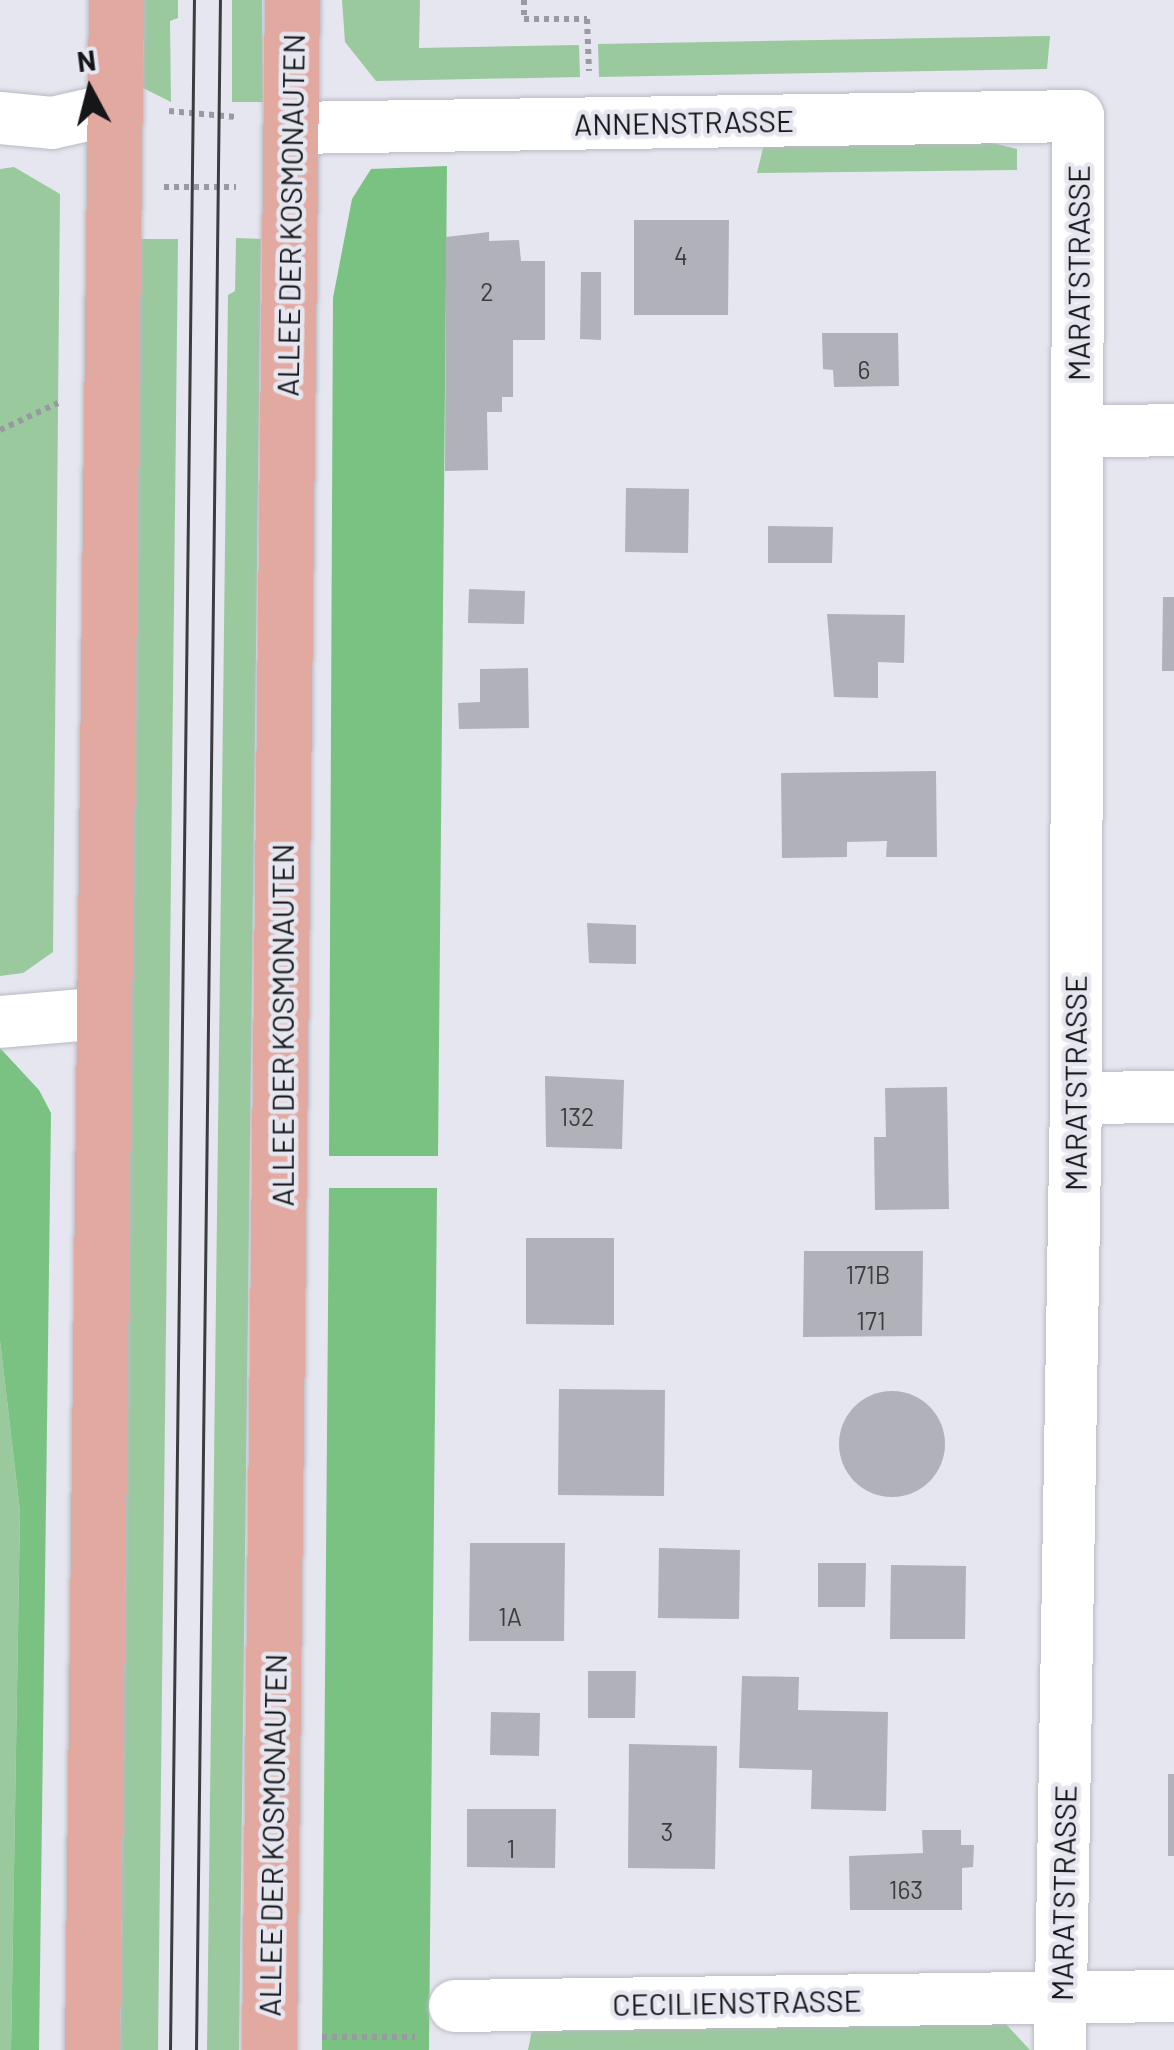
<!DOCTYPE html>
<html>
<head>
<meta charset="utf-8">
<style>
	body { margin:0 }
	#map { position:relative; width:1174px; height:2050px; overflow:hidden; background:#e5e6ef; font-family:Barlow,sans-serif }
	div>[style] { position:absolute }
	.green>* { inset:0; background:#9ac99e }
	.forest>* { inset:0; background:#79c281 }
	.building>* { inset:0; background:#b0b1b9 }
	.round { border-radius:50% }
	.path>* { height:6px; margin-top:-3px; transform-origin:0; background:repeating-linear-gradient(90deg,#999aa1 0 5px,transparent 0 10px) }
	.roads { filter:drop-shadow(0 0 2px #b9bac3) drop-shadow(0 0 2px #b9bac3) }
	.minor>* { height:52px; margin:-26px; padding:0 26px; transform-origin:26px; border-radius:26px; background:#fff }
	.major>* { height:55px; margin:-27.5px; padding:0 27.5px; transform-origin:27.5px; border-radius:27.5px; background:#e2a9a0 }
	.tram>* { height:2.5px; margin:-1.25px; padding:0 1.25px; transform-origin:1.25px; border-radius:1.25px; background:#3c3c40 }
	span { translate:-50% -50%; white-space:nowrap; text-align:center; line-height:1.15; -webkit-text-stroke:9px #e5e6ef; paint-order:stroke }
	.number-label { font-size:25px; color:#3c3d41 }
	.number-label span { -webkit-text-stroke-width:0 }
	.street-label { font-size:30px; color:#161619 }
	.north { position:absolute; left:40px; top:40px; width:100px; height:100px; -webkit-text-stroke:8px #e5e6ef; paint-order:stroke; rotate:353deg; font-size:28px; font-weight:700; line-height:40px; text-align:center; color:#161619 }
	.north::after { content:''; display:block; margin:auto; width:35px; height:45px; background:#161619; clip-path:polygon(50% 0,100% 100%,50% 72%,0 100%) }
</style>
</head>
<body>
<div id="map">
	<div class="green">
		<i style="clip-path:polygon(144px 0,178px 0,178px 18px,170px 21px,171px 102px,143px 88px)"></i>
		<i style="clip-path:polygon(232px 0,262px 0,263px 102px,232px 102px)"></i>
		<i style="clip-path:polygon(342px 0,420px 0,419px 48px,579px 45px,580px 77px,376px 81px,345px 42px)"></i>
		<i style="clip-path:polygon(1050px 36px,1047px 69px,599px 77px,598px 44px)"></i>
		<i style="clip-path:polygon(984px 141px,1017px 149px,1017px 170px,757px 173px,764px 144px)"></i>
		<i style="clip-path:polygon(14px 167px,60px 194px,53px 952px,23px 973px,0 976px,0 169px)"></i>
		<i style="clip-path:polygon(236px 238px,261px 239px,239px 2050px,207px 2050px,228px 295px,235px 291px)"></i>
		<i style="clip-path:polygon(140px 239px,178px 239px,158px 2050px,120px 2050px)"></i>
		<i style="clip-path:polygon(0 1340px,20px 1512px,11px 2050px,0 2050px)"></i>
		<i style="clip-path:polygon(1004px 2022px,1030px 2050px,528px 2050px,533px 2025px)"></i>
	</div>
	<div class="forest">
		<i style="clip-path:polygon(447px 166px,438px 1156px,329px 1156px,333px 298px,352px 199px,371px 169px)"></i>
		<i style="clip-path:polygon(0 1048px,39px 1090px,51px 1113px,39px 2050px,11px 2050px,20px 1512px,0 1340px)"></i>
		<i style="clip-path:polygon(329px 1188px,437px 1188px,429px 2050px,322px 2050px)"></i>
	</div>
	<div class="building">
		<i style="clip-path:polygon(634px 220px,729px 220px,728px 315px,634px 315px)"></i>
		<i style="clip-path:polygon(489px 232px,489px 241px,519px 240px,521px 261px,545px 261px,545px 340px,513px 340px,513px 397px,502px 397px,502px 412px,487px 412px,488px 470px,445px 471px,446px 237px)"></i>
		<i style="clip-path:polygon(581px 272px,601px 272px,601px 340px,580px 339px)"></i>
		<i style="clip-path:polygon(822px 333px,898px 333px,899px 386px,834px 387px,833px 370px,823px 369px)"></i>
		<i style="clip-path:polygon(626px 488px,689px 489px,688px 553px,625px 552px)"></i>
		<i style="clip-path:polygon(768px 526px,833px 527px,832px 563px,768px 563px)"></i>
		<i style="clip-path:polygon(469px 589px,525px 591px,524px 624px,468px 623px)"></i>
		<i style="clip-path:polygon(1163px 597px,1174px 597px,1174px 671px,1162px 671px)"></i>
		<i style="clip-path:polygon(827px 614px,905px 615px,904px 663px,878px 662px,878px 698px,834px 697px)"></i>
		<i style="clip-path:polygon(528px 668px,529px 728px,459px 729px,458px 703px,480px 702px,480px 669px)"></i>
		<i style="clip-path:polygon(936px 771px,937px 857px,886px 857px,887px 841px,847px 842px,847px 857px,782px 858px,781px 773px)"></i>
		<i style="clip-path:polygon(587px 923px,636px 925px,636px 964px,589px 963px)"></i>
		<i style="clip-path:polygon(545px 1076px,624px 1080px,622px 1149px,546px 1147px)"></i>
		<i style="clip-path:polygon(947px 1087px,949px 1209px,875px 1210px,874px 1137px,886px 1137px,885px 1088px)"></i>
		<i style="clip-path:polygon(526px 1238px,614px 1238px,614px 1325px,526px 1324px)"></i>
		<i style="clip-path:polygon(804px 1251px,923px 1251px,922px 1336px,803px 1337px)"></i>
		<i style="clip-path:polygon(559px 1389px,665px 1390px,664px 1496px,558px 1495px)"></i>
		<i class="round" style="left:839px;top:1391px;width:106px;height:106px"></i>
		<i style="clip-path:polygon(470px 1543px,565px 1543px,564px 1641px,469px 1641px)"></i>
		<i style="clip-path:polygon(659px 1548px,740px 1550px,739px 1619px,658px 1618px)"></i>
		<i style="clip-path:polygon(818px 1563px,866px 1563px,865px 1607px,818px 1607px)"></i>
		<i style="clip-path:polygon(891px 1565px,966px 1566px,965px 1639px,890px 1639px)"></i>
		<i style="clip-path:polygon(588px 1671px,636px 1671px,635px 1718px,588px 1718px)"></i>
		<i style="clip-path:polygon(742px 1676px,799px 1677px,798px 1710px,888px 1712px,886px 1811px,811px 1809px,812px 1770px,739px 1768px)"></i>
		<i style="clip-path:polygon(491px 1712px,540px 1713px,539px 1756px,490px 1755px)"></i>
		<i style="clip-path:polygon(629px 1744px,717px 1746px,715px 1869px,628px 1868px)"></i>
		<i style="clip-path:polygon(1168px 1774px,1174px 1774px,1174px 1856px,1168px 1856px)"></i>
		<i style="clip-path:polygon(467px 1809px,556px 1809px,555px 1868px,467px 1867px)"></i>
		<i style="clip-path:polygon(922px 1830px,961px 1830px,961px 1845px,974px 1845px,973px 1867px,962px 1868px,962px 1910px,850px 1910px,849px 1856px,923px 1853px)"></i>
	</div>
	<div class="path">
		<i style="left:524px;top:0;width:19px;rotate:90deg"></i>
		<i style="left:524px;top:19px;width:63px"></i>
		<i style="left:587px;top:19px;width:52px;rotate:87.8deg"></i>
		<i style="left:169px;top:111px;width:67px;rotate:5.1deg"></i>
		<i style="left:164px;top:187px;width:72px"></i>
		<i style="left:0;top:430px;width:64px;rotate:-25deg"></i>
		<i style="left:322px;top:2037px;width:93px"></i>
	</div>
	<div class="roads">
		<div class="minor">
			<i style="left:0;top:118px;width:52px;rotate:5.5deg"></i>
			<i style="left:52px;top:123px;width:64px;rotate:-12.7deg"></i>
			<i style="left:290px;top:128px;width:788px;rotate:-0.87deg"></i>
			<i style="left:1078px;top:116px;width:982px;rotate:90.12deg"></i>
			<i style="left:1076px;top:1098px;width:952px;rotate:90.96deg"></i>
			<i style="left:1077px;top:432px;width:97px;rotate:-1.2deg"></i>
			<i style="left:0;top:1022px;width:104px;rotate:-4.9deg"></i>
			<i style="left:1076px;top:1098px;width:98px;rotate:-0.6deg"></i>
			<i style="left:455px;top:2006px;width:719px;rotate:-0.8deg"></i>
		</div>
		<div class="major">
			<i style="left:92px;top:2050px;width:2050px;rotate:-89.33deg"></i>
			<i style="left:269px;top:2050px;width:2050px;rotate:-89.36deg"></i>
		</div>
	</div>
	<div class="tram">
		<i style="left:170px;top:2050px;width:2050px;rotate:-89.33deg"></i>
		<i style="left:196px;top:2050px;width:2050px;rotate:-89.33deg"></i>
	</div>
	<div class="number-label">
		<span style="left:681px;top:255px">4</span>
		<span style="left:487px;top:291px">2</span>
		<span style="left:864px;top:369px">6</span>
		<span style="left:577px;top:1116px">132</span>
		<span style="left:868px;top:1274px">171B</span>
		<span style="left:871px;top:1320px">171</span>
		<span style="left:510px;top:1616px">1A</span>
		<span style="left:667px;top:1831px">3</span>
		<span style="left:511px;top:1848px">1</span>
		<span style="left:906px;top:1889px">163</span>
	</div>
	<div class="street-label">
		<span style="left:684px;top:122px;rotate:-1deg">ANNENSTRASSE</span>
		<span style="left:290px;top:215px;rotate:-89deg">ALLEE DER KOSMONAUTEN</span>
		<span style="left:1078px;top:273px;rotate:-90deg">MARATSTRASSE</span>
		<span style="left:282px;top:1025px;rotate:-90deg">ALLEE DER KOSMONAUTEN</span>
		<span style="left:1075px;top:1083px;rotate:-90deg">MARATSTRASSE</span>
		<span style="left:272px;top:1835px;rotate:-89deg">ALLEE DER KOSMONAUTEN</span>
		<span style="left:1063px;top:1893px;rotate:-89deg">MARATSTRASSE</span>
		<span style="left:737px;top:2002px;rotate:-1deg">CECILIENSTRASSE</span>
	</div>
	<div class="north">N</div>
</div>
</body>
</html>
